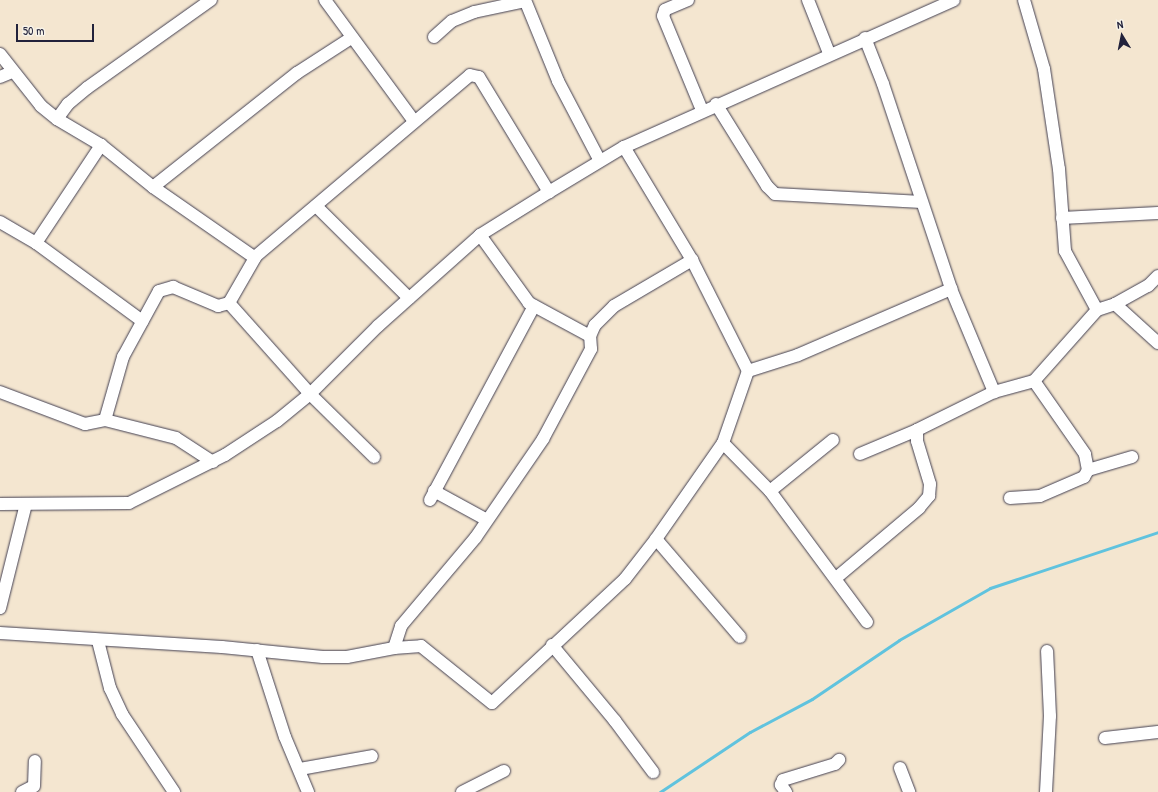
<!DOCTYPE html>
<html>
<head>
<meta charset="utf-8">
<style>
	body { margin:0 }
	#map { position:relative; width:1158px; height:792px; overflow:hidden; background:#f4e6d0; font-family:"Patrick Hand",sans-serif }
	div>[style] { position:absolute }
	.stream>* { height:3px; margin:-1.5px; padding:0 1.5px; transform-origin:1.5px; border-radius:1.5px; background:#60c3de }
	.roads { filter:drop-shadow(0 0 1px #423f51) drop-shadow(0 0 1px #423f51) }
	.minor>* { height:12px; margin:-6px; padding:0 6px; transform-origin:6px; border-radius:6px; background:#fff }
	span { translate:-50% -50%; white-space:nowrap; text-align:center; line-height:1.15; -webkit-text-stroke:3px #f7f3e8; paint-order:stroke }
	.north { position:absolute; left:1102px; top:16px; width:40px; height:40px; -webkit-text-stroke:3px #f7f3e8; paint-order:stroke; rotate:350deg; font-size:11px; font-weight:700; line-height:16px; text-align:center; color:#22223b }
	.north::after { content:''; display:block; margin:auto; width:14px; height:18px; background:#22223b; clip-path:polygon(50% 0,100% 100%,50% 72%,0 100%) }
	.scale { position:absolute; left:16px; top:24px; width:78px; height:18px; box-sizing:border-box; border:2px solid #22223b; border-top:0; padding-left:5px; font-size:12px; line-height:14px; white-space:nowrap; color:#22223b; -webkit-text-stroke:3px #f7f3e8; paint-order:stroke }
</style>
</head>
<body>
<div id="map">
	<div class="stream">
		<i style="left:660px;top:792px;width:108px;rotate:-33.7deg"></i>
		<i style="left:750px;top:732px;width:70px;rotate:-28deg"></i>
		<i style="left:812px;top:699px;width:105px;rotate:-34.1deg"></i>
		<i style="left:899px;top:640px;width:105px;rotate:-29.7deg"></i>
		<i style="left:990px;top:588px;width:177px;rotate:-18.4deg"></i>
	</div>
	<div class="roads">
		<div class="minor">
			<i style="left:325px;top:0;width:150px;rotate:53.7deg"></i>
			<i style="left:525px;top:0;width:87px;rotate:67.8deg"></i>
			<i style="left:558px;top:81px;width:90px;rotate:62.3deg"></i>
			<i style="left:688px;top:0;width:25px;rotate:157deg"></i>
			<i style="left:665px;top:10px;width:6px;rotate:108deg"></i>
			<i style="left:663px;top:16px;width:102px;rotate:67.5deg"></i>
			<i style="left:808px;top:0;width:57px;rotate:68.4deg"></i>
			<i style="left:1024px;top:0;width:72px;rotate:73.8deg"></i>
			<i style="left:1044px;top:69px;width:101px;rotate:81.5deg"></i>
			<i style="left:1059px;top:169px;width:82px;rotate:85.8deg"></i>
			<i style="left:1065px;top:251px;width:67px;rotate:61.5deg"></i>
			<i style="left:1097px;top:310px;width:19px;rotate:-18deg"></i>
			<i style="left:1115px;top:304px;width:58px;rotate:42.2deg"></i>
			<i style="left:434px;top:37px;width:24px;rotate:-42deg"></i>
			<i style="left:452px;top:21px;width:24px;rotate:-22deg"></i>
			<i style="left:474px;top:12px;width:52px;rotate:-12.2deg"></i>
			<i style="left:865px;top:38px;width:49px;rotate:68.6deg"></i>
			<i style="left:883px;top:84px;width:216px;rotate:71.6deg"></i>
			<i style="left:951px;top:289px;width:112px;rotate:67.3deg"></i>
			<i style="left:0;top:54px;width:66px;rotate:51.7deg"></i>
			<i style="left:41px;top:106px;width:21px;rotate:39deg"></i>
			<i style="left:57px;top:119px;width:51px;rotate:30.6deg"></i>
			<i style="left:101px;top:145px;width:67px;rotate:38.9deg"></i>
			<i style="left:153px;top:187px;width:124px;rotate:34.8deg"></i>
			<i style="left:0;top:77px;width:13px;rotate:-23deg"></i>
			<i style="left:716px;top:104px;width:97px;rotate:58.1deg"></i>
			<i style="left:767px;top:186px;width:11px;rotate:45deg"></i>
			<i style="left:775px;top:194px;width:147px;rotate:3.1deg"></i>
			<i style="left:57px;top:119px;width:19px;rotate:-54deg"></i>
			<i style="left:68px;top:104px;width:25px;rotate:-40deg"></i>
			<i style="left:87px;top:88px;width:152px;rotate:-35.4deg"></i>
			<i style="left:153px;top:187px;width:184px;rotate:-38.4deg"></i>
			<i style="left:297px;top:73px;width:64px;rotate:-32.9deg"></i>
			<i style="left:316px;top:206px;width:131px;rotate:44.7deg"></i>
			<i style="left:1062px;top:218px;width:96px;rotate:-3deg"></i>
			<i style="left:0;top:222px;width:42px;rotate:30.3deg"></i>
			<i style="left:36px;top:243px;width:132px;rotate:36.3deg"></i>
			<i style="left:480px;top:235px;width:84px;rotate:54.2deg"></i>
			<i style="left:529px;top:303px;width:69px;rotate:28.4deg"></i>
			<i style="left:36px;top:243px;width:118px;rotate:-56.4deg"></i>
			<i style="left:692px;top:260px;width:124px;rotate:63.2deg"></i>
			<i style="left:229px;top:303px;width:122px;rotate:48.3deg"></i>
			<i style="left:310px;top:394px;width:90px;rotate:44.5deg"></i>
			<i style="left:1115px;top:304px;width:38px;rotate:-29deg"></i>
			<i style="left:1148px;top:286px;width:14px;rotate:-45deg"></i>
			<i style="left:0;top:392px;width:91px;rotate:20.6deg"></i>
			<i style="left:85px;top:424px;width:20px;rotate:-11deg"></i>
			<i style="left:105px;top:420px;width:73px;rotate:14.2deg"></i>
			<i style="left:176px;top:438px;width:44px;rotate:33deg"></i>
			<i style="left:105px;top:420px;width:66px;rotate:-74.1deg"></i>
			<i style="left:123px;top:357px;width:75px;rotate:-61.4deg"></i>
			<i style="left:159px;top:291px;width:15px;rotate:-16deg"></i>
			<i style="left:173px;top:287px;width:49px;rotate:22.9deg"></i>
			<i style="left:218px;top:306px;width:11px;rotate:-15deg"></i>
			<i style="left:229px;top:303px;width:54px;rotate:-60.1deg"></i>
			<i style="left:256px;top:256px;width:280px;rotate:-40.2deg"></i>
			<i style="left:470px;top:75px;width:9px;rotate:13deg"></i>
			<i style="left:479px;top:77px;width:135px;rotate:58.7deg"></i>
			<i style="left:723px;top:443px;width:67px;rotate:45.6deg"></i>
			<i style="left:770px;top:491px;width:163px;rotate:53.5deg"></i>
			<i style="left:860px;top:454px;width:62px;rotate:-22.8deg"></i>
			<i style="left:1088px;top:470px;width:46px;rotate:-16.5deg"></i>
			<i style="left:434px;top:491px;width:60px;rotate:28.7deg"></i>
			<i style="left:770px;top:491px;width:81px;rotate:-39deg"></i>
			<i style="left:1010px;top:498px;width:30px;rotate:-4deg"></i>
			<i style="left:1040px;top:496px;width:48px;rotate:-23.4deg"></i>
			<i style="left:1084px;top:477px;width:8px;rotate:-60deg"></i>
			<i style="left:1088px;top:470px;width:16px;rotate:-101deg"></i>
			<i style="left:1085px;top:454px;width:89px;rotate:-124.9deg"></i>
			<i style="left:430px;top:500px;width:220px;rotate:-61.8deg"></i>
			<i style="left:0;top:504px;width:129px;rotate:-0.4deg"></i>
			<i style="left:129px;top:503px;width:107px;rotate:-26.6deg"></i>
			<i style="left:225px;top:455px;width:62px;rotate:-33.2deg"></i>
			<i style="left:277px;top:421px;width:43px;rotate:-39.3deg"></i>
			<i style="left:310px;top:394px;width:96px;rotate:-45deg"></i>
			<i style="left:378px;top:326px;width:137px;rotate:-41.7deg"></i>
			<i style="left:480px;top:235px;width:81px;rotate:-31.9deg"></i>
			<i style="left:549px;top:192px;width:87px;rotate:-31deg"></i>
			<i style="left:624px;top:147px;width:361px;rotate:-24deg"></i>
			<i style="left:656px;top:539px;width:129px;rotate:49.4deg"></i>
			<i style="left:836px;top:578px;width:109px;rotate:-40.1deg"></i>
			<i style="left:919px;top:508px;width:16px;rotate:-50deg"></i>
			<i style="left:929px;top:496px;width:12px;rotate:-85deg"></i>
			<i style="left:930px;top:484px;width:45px;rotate:-106.8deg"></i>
			<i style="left:917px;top:441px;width:11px;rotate:-90deg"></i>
			<i style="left:917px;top:430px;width:86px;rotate:-26.3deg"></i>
			<i style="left:994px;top:392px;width:41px;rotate:-15.4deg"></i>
			<i style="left:1034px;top:381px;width:95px;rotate:-48.4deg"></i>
			<i style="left:0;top:608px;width:107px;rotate:-76deg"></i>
			<i style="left:0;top:633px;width:222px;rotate:3.6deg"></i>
			<i style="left:222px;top:647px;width:101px;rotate:5.7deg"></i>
			<i style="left:323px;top:657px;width:24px"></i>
			<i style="left:347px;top:657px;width:48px;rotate:-10.8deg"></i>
			<i style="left:394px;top:648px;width:27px;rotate:-4deg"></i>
			<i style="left:421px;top:646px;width:91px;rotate:38.8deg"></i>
			<i style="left:492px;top:703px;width:182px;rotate:-43deg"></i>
			<i style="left:625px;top:579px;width:51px;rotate:-52.2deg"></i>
			<i style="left:656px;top:539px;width:117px;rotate:-55.1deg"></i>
			<i style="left:723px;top:443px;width:76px;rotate:-70.9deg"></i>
			<i style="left:748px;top:371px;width:52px;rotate:-17.7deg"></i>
			<i style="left:798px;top:355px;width:167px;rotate:-23.3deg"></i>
			<i style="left:98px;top:641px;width:49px;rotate:75.7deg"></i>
			<i style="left:110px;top:688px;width:29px;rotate:65deg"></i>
			<i style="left:122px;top:714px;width:94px;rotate:56.3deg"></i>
			<i style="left:552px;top:645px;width:99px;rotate:50.3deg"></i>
			<i style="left:615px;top:721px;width:64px;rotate:53.3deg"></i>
			<i style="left:394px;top:648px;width:23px;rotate:-72deg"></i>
			<i style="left:401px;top:626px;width:116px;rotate:-49.9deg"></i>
			<i style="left:476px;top:537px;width:119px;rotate:-55.6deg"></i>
			<i style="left:543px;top:439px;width:102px;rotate:-61.9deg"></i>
			<i style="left:591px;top:349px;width:13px;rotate:-94deg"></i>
			<i style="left:590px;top:336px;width:12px;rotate:-66deg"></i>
			<i style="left:595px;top:325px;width:27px;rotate:-45deg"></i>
			<i style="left:614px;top:306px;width:91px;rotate:-30.5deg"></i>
			<i style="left:692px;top:260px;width:132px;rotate:-121deg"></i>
			<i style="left:257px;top:650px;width:91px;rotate:72.2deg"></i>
			<i style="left:285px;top:737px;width:60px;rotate:67.3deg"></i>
			<i style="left:1105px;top:738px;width:53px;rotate:-6.5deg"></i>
			<i style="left:900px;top:768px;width:26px;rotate:69deg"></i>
			<i style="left:300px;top:769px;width:73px;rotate:-10.2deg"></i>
			<i style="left:22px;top:792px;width:13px;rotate:-27deg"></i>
			<i style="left:34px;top:786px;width:25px;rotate:-88deg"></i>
			<i style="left:462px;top:792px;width:47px;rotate:-26.6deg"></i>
			<i style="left:786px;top:792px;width:9px;rotate:-126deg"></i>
			<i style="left:781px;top:785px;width:5px;rotate:-68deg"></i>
			<i style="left:783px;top:780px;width:54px;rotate:-17.1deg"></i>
			<i style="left:835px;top:764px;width:6px;rotate:-45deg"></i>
			<i style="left:1046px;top:792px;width:76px;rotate:-87deg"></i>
			<i style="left:1050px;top:716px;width:65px;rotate:-92.6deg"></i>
		</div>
	</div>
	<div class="north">N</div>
	<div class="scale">50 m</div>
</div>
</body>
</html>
